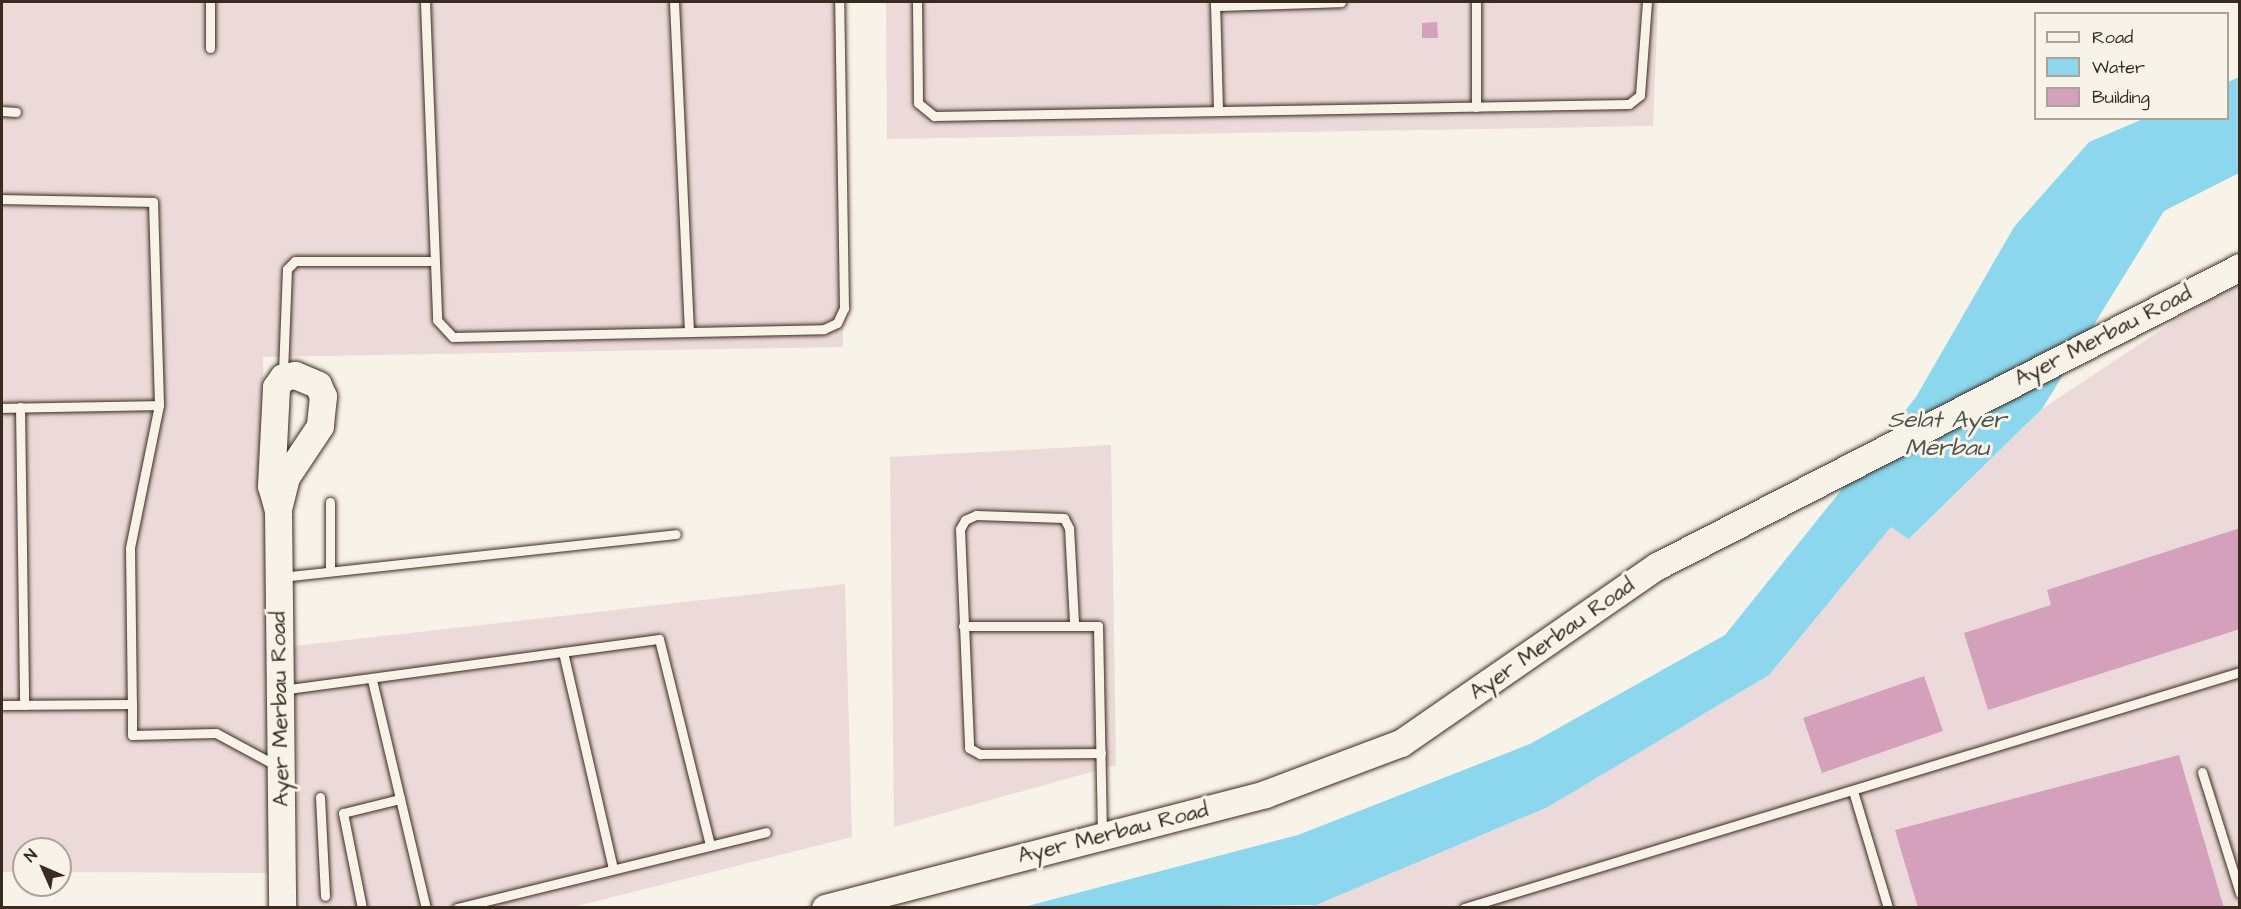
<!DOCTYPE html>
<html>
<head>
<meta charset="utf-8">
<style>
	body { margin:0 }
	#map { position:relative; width:2241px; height:909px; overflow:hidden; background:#f7f3e8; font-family:"Architects Daughter",sans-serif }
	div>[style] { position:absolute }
	.built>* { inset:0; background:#ecdada }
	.water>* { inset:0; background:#8cd7ed }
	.building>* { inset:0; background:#d4a0bb }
	.roads { filter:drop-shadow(0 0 2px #3b2a1e) drop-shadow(0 0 2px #3b2a1e) }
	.lane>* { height:9px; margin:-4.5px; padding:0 4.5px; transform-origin:4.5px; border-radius:4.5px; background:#f7f3e8 }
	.secondary>* { height:27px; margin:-13.5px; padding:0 13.5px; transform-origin:13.5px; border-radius:13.5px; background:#f7f3e8 }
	span { translate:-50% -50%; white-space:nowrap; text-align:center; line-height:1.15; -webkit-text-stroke:6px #f7f3e8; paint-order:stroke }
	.street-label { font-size:22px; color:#3b2a1e }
	.water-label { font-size:24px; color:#4f5552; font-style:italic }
	.frame { position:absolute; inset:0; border:3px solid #3b2a1e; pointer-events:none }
	.legend { position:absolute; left:2034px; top:12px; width:195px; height:108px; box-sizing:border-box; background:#f7f3e8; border:2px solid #aca397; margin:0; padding:8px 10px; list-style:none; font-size:18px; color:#3b2a1e }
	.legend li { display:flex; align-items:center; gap:12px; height:30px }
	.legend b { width:30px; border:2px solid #aca397 }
	.north { position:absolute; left:12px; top:837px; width:60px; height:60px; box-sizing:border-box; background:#f7f3e8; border:2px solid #aca397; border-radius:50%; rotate:315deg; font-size:16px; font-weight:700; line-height:24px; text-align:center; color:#3b2a1e }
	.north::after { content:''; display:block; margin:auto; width:21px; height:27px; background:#3b2a1e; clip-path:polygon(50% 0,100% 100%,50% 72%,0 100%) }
</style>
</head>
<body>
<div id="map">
	<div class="built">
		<i style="clip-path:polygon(2px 2px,840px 2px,843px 347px,263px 357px,268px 873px,60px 872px,60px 849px,24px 849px,24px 872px,2px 872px)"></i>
		<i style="clip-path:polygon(886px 2px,1658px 2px,1653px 126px,887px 139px)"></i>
		<i style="clip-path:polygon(2239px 278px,2239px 907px,1306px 908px,1548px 807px,1769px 675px,1891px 527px,1910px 539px,2042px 409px)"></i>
		<i style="clip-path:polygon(1111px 445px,1116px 765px,894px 827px,890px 457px)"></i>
		<i style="clip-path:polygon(845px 584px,852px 837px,573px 907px,301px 907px,294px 646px)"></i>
	</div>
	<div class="water">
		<i style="clip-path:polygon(2239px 77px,2239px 173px,2164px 211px,2042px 409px,1909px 539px,1891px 527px,1769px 675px,1548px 807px,1316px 905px,1020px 908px,1298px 835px,1530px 744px,1725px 635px,1916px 397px,2014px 227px,2089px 142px,2143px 119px,2228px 118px,2228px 82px)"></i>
	</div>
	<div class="building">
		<i style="clip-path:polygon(1437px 22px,1438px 38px,1422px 38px,1422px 23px)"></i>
		<i style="clip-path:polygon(2240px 528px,2240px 629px,1988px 710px,1964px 633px,2051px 605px,2047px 590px)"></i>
		<i style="clip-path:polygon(1924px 676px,1943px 731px,1822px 773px,1803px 718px)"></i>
		<i style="clip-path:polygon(2179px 755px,2224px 908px,1918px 908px,1895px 830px)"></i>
	</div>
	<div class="roads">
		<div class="lane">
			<i style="left:210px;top:2px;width:46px;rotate:90deg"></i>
			<i style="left:425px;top:2px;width:318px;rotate:87.8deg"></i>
			<i style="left:437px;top:320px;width:23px;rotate:47deg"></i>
			<i style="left:453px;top:337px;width:371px;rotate:-1.2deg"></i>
			<i style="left:824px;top:329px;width:14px;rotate:-25deg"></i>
			<i style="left:837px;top:323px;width:17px;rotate:-65deg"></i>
			<i style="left:844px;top:308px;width:306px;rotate:-90.9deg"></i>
			<i style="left:674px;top:2px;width:329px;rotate:87.4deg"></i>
			<i style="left:917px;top:2px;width:101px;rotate:89.4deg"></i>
			<i style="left:918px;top:103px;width:21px;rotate:39deg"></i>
			<i style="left:934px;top:116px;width:695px;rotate:-0.99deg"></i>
			<i style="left:1629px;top:104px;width:14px;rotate:-39deg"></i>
			<i style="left:1640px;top:95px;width:93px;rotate:-85.7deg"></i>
			<i style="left:1215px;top:2px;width:109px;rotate:88.4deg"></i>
			<i style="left:1476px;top:2px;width:105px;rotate:90deg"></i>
			<i style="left:1215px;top:6px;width:126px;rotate:-1.8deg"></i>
			<i style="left:2px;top:111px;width:14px;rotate:4deg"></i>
			<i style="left:2px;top:199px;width:151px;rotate:1.1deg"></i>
			<i style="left:153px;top:202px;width:203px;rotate:88.3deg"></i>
			<i style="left:159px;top:405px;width:146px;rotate:101.5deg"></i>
			<i style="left:130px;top:548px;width:156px;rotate:89.3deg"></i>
			<i style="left:132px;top:704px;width:130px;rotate:179.6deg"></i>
			<i style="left:283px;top:373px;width:104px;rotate:-87.8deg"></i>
			<i style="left:287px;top:269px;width:11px;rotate:-45deg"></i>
			<i style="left:295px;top:261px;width:139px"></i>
			<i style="left:20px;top:407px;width:298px;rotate:89.2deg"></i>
			<i style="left:2px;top:408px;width:157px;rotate:-1.1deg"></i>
			<i style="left:330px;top:502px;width:69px;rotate:90deg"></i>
			<i style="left:281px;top:577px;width:397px;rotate:-6.2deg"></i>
			<i style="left:1074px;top:622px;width:94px;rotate:-93deg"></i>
			<i style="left:1069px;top:528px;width:11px;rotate:-117deg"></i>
			<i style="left:1064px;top:518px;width:88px;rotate:-178deg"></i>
			<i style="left:976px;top:515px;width:12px;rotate:156deg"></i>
			<i style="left:965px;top:520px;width:10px;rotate:119deg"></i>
			<i style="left:960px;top:529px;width:219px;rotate:87.6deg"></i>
			<i style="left:969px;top:748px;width:13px;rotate:29deg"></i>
			<i style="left:980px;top:754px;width:121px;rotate:-0.5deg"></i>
			<i style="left:963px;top:626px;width:135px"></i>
			<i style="left:1098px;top:626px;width:206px;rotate:88.9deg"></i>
			<i style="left:563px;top:652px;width:222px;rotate:77deg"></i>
			<i style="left:372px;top:680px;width:234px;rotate:76.7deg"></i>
			<i style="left:281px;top:690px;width:381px;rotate:-7.7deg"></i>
			<i style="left:659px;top:639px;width:212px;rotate:76.1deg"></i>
			<i style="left:132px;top:704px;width:31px;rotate:90deg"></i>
			<i style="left:132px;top:735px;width:84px;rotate:-1.4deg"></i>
			<i style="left:216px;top:733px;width:69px;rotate:28.4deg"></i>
			<i style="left:2202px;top:772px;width:127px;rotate:72.6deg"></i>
			<i style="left:1853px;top:791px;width:122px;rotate:73.3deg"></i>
			<i style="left:320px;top:797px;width:99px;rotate:87.1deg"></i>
			<i style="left:362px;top:908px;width:97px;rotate:-101.3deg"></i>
			<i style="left:343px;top:813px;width:59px;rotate:-13.8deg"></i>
			<i style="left:457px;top:908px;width:318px;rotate:-13.8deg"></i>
			<i style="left:1464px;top:908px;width:811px;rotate:-16.92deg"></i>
		</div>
		<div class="secondary">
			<i style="left:278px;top:510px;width:25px;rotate:-106deg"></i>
			<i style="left:271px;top:486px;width:99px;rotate:-87.1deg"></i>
			<i style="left:276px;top:387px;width:12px;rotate:-55deg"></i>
			<i style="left:283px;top:377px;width:12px;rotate:-9deg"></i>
			<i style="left:295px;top:375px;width:25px;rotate:23deg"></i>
			<i style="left:318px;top:385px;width:12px;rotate:66deg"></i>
			<i style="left:323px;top:396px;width:30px;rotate:96deg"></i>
			<i style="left:320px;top:426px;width:61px;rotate:123.7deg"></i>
			<i style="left:286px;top:477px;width:34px;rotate:104deg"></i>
			<i style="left:278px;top:510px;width:398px;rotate:89.4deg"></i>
			<i style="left:825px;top:908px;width:455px;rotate:-14.5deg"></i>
			<i style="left:1265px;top:794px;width:145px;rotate:-20.6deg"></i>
			<i style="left:1401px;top:743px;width:311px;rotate:-34.7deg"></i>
			<i style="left:1657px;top:566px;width:655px;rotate:-27.15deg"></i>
		</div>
	</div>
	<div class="street-label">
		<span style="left:2103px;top:336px;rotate:-27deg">Ayer Merbau Road</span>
		<span style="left:1552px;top:639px;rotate:-35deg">Ayer Merbau Road</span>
		<span style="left:280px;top:709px;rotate:-91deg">Ayer Merbau Road</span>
		<span style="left:1113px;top:833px;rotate:-14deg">Ayer Merbau Road</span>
	</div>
	<div class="water-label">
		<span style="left:1947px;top:435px">Selat Ayer<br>Merbau</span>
	</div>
	<div class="frame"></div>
	<ul class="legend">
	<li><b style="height:8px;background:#f7f3e8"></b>Road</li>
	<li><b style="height:16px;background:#8cd7ed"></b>Water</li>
	<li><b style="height:16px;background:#d4a0bb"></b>Building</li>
	</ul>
	<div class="north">N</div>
</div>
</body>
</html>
